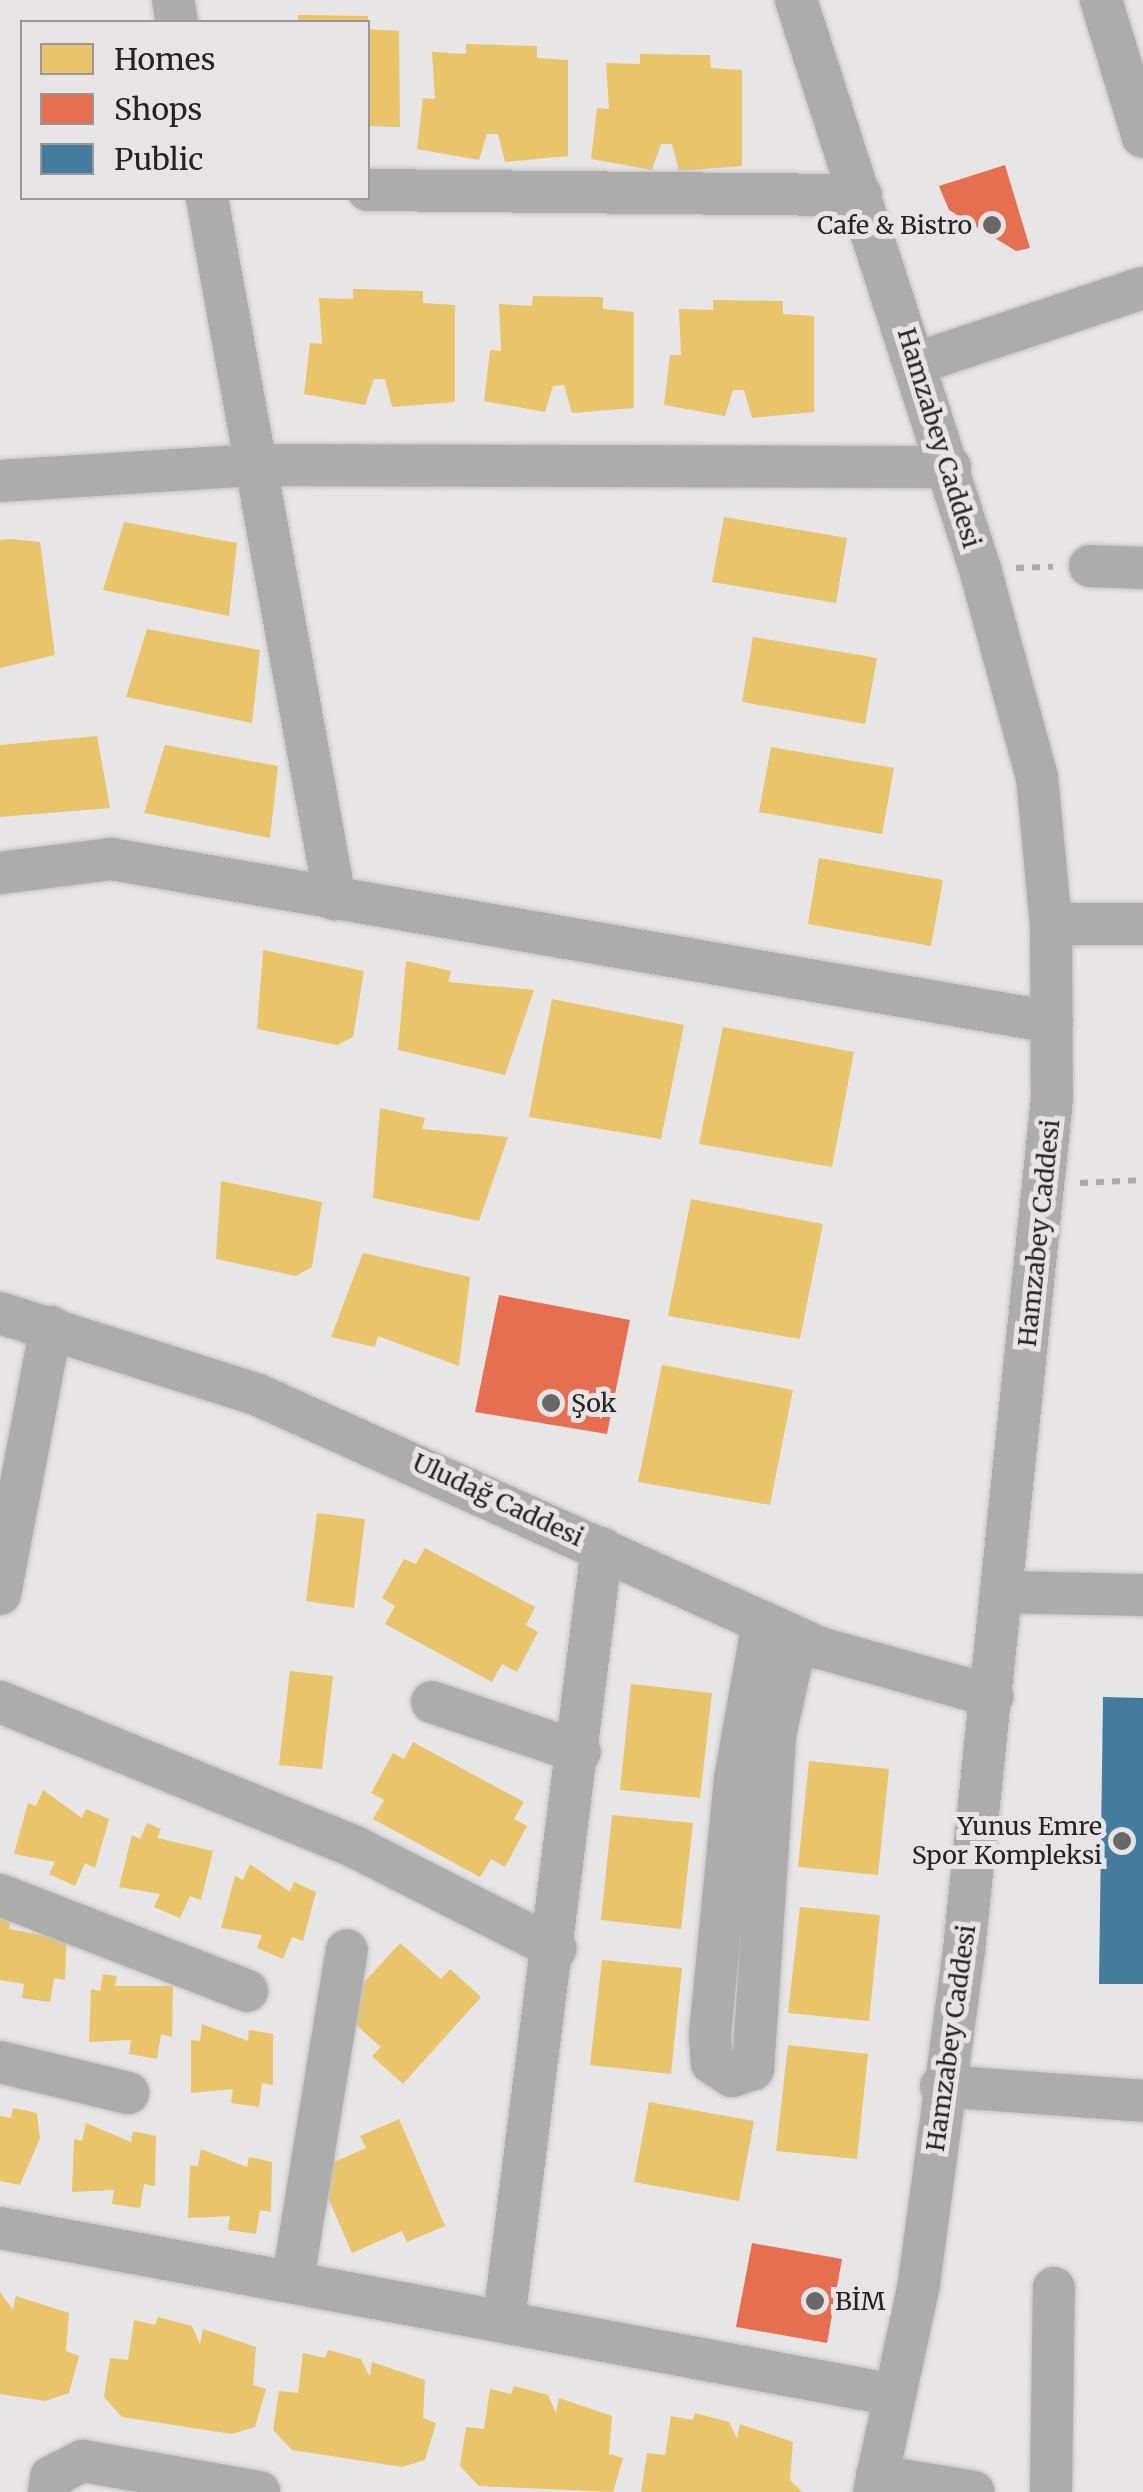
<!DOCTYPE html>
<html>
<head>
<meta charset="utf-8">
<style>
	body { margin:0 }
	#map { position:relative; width:1143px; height:2492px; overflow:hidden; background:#e7e5e6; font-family:Merriweather,serif }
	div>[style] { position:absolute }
	.homes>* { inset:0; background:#e9c46a }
	.shops>* { inset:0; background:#e76f51 }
	.public>* { inset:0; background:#457b9d }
	.path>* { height:6px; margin-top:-3px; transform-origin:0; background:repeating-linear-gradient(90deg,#abaaaa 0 8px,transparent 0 16px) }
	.roads { filter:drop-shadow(0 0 2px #c4c2c3) drop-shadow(0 0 2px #c4c2c3) }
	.minor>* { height:42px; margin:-21px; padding:0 21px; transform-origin:21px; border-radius:21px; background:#acacac }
	.dots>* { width:28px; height:28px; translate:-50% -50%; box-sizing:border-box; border:5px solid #e8e4e6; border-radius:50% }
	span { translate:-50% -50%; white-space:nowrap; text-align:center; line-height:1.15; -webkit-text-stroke:10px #e8e4e6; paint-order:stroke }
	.poi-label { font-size:25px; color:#252425 }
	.right { translate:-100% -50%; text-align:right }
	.left { translate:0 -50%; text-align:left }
	.street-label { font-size:25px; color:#252425 }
	.legend { position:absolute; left:20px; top:20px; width:350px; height:180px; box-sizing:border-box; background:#e8e4e6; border:2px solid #9a9799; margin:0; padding:12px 18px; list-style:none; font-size:30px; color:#252425 }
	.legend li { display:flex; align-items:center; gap:20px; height:50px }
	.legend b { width:50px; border:2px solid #9a9799 }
</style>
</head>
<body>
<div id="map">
	<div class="homes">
		<i style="clip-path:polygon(298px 15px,368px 16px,368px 22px,298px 22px)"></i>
		<i style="clip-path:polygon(368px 29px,399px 31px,400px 127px,368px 126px)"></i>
		<i style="clip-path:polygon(466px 44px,537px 46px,537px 58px,568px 60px,568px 156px,505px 162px,498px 134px,487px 134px,479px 160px,417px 149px,423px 98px,435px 99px,432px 52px,466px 54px)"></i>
		<i style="clip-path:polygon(640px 54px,710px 55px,711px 68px,742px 70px,742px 166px,679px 171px,672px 144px,661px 144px,652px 170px,591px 159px,597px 108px,609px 109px,606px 63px,640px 64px)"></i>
		<i style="clip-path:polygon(353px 289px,423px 291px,423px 303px,455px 305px,455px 402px,392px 407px,385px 379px,374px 379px,365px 405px,304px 394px,310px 343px,322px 344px,319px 298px,353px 299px)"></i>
		<i style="clip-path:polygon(533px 296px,603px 297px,603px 309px,634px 312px,634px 408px,572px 413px,564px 385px,553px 386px,545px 412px,484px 401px,490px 350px,501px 351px,499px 304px,532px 306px)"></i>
		<i style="clip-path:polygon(713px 300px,783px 301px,783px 314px,814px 316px,814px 412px,752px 418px,744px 390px,733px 390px,725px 416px,664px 405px,670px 355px,681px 355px,679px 309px,713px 310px)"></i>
		<i style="clip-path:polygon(724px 517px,847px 538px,836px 603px,712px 582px)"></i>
		<i style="clip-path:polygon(124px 522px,237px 543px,229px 616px,103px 590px)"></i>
		<i style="clip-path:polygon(10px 539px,40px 542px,55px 655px,0 668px,0 540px)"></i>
		<i style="clip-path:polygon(147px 629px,260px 650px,252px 723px,126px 697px)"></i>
		<i style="clip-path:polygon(753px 637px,877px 658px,865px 724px,742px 702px)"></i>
		<i style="clip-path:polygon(97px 736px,110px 808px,0 817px,0 745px)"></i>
		<i style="clip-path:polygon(165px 745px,278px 766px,270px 838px,144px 813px)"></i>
		<i style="clip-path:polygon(771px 747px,894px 768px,882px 834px,759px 812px)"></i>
		<i style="clip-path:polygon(819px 858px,943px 880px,931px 946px,808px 924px)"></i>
		<i style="clip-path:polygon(263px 950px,364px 971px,353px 1037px,337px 1045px,257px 1029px)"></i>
		<i style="clip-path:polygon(406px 961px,451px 971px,448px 982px,534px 990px,505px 1075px,398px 1050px)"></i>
		<i style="clip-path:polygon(552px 999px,684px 1025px,661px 1139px,529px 1117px)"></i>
		<i style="clip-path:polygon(723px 1027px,854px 1052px,832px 1167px,699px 1144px)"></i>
		<i style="clip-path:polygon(380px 1108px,425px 1118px,422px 1129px,508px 1137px,479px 1221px,373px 1198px)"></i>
		<i style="clip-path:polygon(221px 1181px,322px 1202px,312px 1267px,296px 1276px,216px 1259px)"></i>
		<i style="clip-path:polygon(691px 1199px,823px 1224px,800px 1339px,668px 1316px)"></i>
		<i style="clip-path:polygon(363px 1253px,470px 1277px,459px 1366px,378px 1336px,375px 1347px,331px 1337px)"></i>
		<i style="clip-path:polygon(662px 1365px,793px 1390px,770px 1505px,638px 1482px)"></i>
		<i style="clip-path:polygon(317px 1513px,365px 1519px,354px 1608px,306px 1601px)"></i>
		<i style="clip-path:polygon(425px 1548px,535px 1607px,526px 1625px,538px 1632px,517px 1672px,502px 1664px,492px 1682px,385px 1624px,395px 1606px,382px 1598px,404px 1559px,416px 1564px)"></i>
		<i style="clip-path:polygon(290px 1671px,333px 1676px,322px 1769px,279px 1765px)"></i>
		<i style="clip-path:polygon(631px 1684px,712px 1693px,700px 1798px,620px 1790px)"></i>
		<i style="clip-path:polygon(413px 1742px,524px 1802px,514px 1819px,527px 1826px,505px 1867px,491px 1859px,480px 1877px,373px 1819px,384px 1800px,371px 1793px,393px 1753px,404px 1759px)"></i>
		<i style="clip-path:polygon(809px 1761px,889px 1769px,878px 1875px,798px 1867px)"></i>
		<i style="clip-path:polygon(43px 1790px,82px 1818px,86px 1809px,109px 1819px,95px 1868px,85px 1863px,75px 1886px,49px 1874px,55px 1862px,14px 1854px,28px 1803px,36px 1806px)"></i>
		<i style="clip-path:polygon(612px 1815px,693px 1823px,681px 1929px,601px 1920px)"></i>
		<i style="clip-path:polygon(147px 1823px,161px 1829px,157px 1838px,213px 1851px,201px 1900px,190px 1896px,180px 1918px,154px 1907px,160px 1894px,119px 1887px,132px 1835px,140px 1839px)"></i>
		<i style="clip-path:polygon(250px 1864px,290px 1892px,294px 1882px,316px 1892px,303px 1941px,292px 1937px,283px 1959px,257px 1948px,262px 1935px,221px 1928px,235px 1876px,243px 1880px)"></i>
		<i style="clip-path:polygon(800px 1907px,880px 1915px,869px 2021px,788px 2013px)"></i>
		<i style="clip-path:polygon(0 1918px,11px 1920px,9px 1929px,41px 1935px,43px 1925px,67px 1929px,65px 1980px,54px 1978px,50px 2002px,22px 1998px,24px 1984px,0 1980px)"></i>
		<i style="clip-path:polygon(400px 1943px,441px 1979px,450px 1969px,481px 1997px,403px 2084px,372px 2056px,381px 2047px,339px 2010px)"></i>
		<i style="clip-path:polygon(602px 1960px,682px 1968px,671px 2074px,590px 2065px)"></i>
		<i style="clip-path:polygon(103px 1974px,117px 1976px,115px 1986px,173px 1986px,172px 2037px,161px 2034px,157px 2059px,129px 2054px,131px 2040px,89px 2042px,91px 1989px,100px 1991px)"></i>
		<i style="clip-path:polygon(202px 2024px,248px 2041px,249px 2030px,273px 2034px,273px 2085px,262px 2083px,259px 2107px,231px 2103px,233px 2089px,191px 2093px,191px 2040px,200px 2041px)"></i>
		<i style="clip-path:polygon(788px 2045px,868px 2054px,857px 2159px,776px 2151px)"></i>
		<i style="clip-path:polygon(649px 2102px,754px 2121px,739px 2201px,634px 2182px)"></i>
		<i style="clip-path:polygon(13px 2108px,37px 2113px,40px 2138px,20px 2185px,0 2181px,0 2116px,11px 2118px)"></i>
		<i style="clip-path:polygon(399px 2119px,445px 2226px,407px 2242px,402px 2231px,352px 2253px,316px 2170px,366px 2148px,360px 2136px)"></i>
		<i style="clip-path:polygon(86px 2123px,131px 2142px,133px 2131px,156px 2136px,155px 2186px,144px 2184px,140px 2208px,112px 2204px,114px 2190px,72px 2192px,74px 2139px,82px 2141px)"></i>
		<i style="clip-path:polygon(201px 2149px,247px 2167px,249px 2157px,272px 2162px,271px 2212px,260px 2210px,256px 2234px,228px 2230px,230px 2216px,188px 2218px,190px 2165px,198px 2166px)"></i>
		<i style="clip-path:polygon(0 2292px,13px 2310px,16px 2296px,69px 2313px,66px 2351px,79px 2356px,69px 2393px,45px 2401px,0 2394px)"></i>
		<i style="clip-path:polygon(158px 2317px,192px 2326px,200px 2344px,203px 2329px,256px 2347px,253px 2385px,266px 2389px,255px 2427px,232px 2434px,122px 2417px,104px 2397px,110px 2358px,128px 2360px,134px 2320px,155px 2325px)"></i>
		<i style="clip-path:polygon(328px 2350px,361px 2359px,370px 2377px,372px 2362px,425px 2380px,423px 2418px,436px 2423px,425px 2460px,402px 2467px,292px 2450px,273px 2430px,279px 2391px,298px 2393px,303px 2353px,325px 2358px)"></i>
		<i style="clip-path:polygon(514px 2386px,548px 2395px,556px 2413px,559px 2398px,612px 2416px,609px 2454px,623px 2458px,613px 2492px,479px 2486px,460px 2466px,466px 2427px,484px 2429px,490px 2389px,511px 2394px)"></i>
		<i style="clip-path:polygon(695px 2413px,729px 2422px,737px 2439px,740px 2424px,793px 2442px,790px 2480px,802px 2492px,641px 2492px,647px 2453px,665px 2455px,671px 2416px,693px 2420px)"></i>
	</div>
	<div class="shops">
		<i style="clip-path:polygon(1005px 165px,1030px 248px,1016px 251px,949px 210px,939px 186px)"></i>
		<i style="clip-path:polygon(499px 1295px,630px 1320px,607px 1434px,475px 1412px)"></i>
		<i style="clip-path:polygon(752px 2243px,842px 2259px,827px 2343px,736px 2327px)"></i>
	</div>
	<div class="public">
		<i style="clip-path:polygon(1103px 1697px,1143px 1698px,1143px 1984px,1099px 1984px)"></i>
	</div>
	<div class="path">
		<i style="left:1016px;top:568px;width:37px;rotate:-2deg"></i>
		<i style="left:1080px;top:1183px;width:63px;rotate:-2.7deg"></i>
	</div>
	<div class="roads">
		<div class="minor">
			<i style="left:173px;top:0;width:22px;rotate:80deg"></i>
			<i style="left:796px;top:0;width:598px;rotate:72.08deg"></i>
			<i style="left:980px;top:569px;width:216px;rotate:74.7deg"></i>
			<i style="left:1037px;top:777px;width:148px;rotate:84.6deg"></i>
			<i style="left:1051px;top:924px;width:174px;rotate:89.7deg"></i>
			<i style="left:1052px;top:1098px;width:857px;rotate:95.9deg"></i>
			<i style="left:964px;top:1950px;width:337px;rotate:97.7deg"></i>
			<i style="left:919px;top:2284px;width:213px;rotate:102.2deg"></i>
			<i style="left:1101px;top:0;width:143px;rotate:73deg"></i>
			<i style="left:368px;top:190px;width:493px;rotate:0.6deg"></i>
			<i style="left:207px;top:198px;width:713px;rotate:79.65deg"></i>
			<i style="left:917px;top:363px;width:238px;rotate:-18.4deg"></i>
			<i style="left:0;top:481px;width:253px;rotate:-3.6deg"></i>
			<i style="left:252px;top:465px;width:698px;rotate:0.16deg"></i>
			<i style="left:1090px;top:566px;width:53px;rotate:2.2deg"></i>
			<i style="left:0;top:873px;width:112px;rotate:-7.2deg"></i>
			<i style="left:111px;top:859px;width:955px;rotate:9.83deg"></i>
			<i style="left:1051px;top:924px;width:92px"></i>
			<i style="left:0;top:1313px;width:271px;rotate:17.6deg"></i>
			<i style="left:258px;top:1395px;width:616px;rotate:24.24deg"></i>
			<i style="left:820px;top:1648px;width:179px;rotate:15.6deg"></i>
			<i style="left:1002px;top:1592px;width:141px;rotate:1.2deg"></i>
			<i style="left:0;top:1594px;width:272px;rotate:-79.2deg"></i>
			<i style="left:763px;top:1622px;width:159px;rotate:100.1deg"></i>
			<i style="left:735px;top:1779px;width:258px;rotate:95.6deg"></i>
			<i style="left:710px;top:2036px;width:27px;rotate:86deg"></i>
			<i style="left:712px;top:2063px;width:24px;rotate:33deg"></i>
			<i style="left:732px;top:2076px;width:22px;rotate:-18deg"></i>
			<i style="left:753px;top:2069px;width:335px;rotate:-86.2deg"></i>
			<i style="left:775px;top:1735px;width:100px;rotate:-77.3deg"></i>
			<i style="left:0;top:1702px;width:383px;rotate:22.2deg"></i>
			<i style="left:355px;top:1847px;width:225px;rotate:26.9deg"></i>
			<i style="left:432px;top:1702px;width:156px;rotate:18.7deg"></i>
			<i style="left:0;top:1895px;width:265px;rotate:21.2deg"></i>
			<i style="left:0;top:2062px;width:132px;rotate:13.6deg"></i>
			<i style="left:941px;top:2086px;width:203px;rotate:4.2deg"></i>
			<i style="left:0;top:2228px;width:909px;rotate:10.58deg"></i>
			<i style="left:293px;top:2279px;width:333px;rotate:-80.7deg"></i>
			<i style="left:504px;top:2319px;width:777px;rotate:-82.76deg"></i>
			<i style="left:877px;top:2476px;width:98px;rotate:9.4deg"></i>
			<i style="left:49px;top:2492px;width:15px;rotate:-82deg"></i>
			<i style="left:51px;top:2477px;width:36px;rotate:-27deg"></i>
			<i style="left:83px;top:2461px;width:179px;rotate:10deg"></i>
			<i style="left:1051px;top:2492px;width:204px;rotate:-89.2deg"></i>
		</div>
	</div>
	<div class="dots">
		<i style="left:992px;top:225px;background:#696869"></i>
		<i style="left:551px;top:1403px;background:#696869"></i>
		<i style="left:1122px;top:1841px;background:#696869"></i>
		<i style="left:815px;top:2301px;background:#696869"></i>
	</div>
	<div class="poi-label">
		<span class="right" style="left:972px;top:225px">Cafe &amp; Bistro</span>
		<span class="left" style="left:571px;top:1403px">Şok</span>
		<span class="right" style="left:1102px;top:1841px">Yunus Emre<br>Spor Kompleksi</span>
		<span class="left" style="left:835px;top:2301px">BİM</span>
	</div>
	<div class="street-label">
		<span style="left:939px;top:438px;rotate:73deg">Hamzabey Caddesi</span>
		<span style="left:1039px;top:1233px;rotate:-84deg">Hamzabey Caddesi</span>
		<span style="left:498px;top:1500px;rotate:25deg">Uludağ Caddesi</span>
		<span style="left:951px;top:2038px;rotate:-82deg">Hamzabey Caddesi</span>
	</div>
	<ul class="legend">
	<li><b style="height:28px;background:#e9c46a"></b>Homes</li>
	<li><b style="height:28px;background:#e76f51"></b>Shops</li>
	<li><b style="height:28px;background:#457b9d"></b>Public</li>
	</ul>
</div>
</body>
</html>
